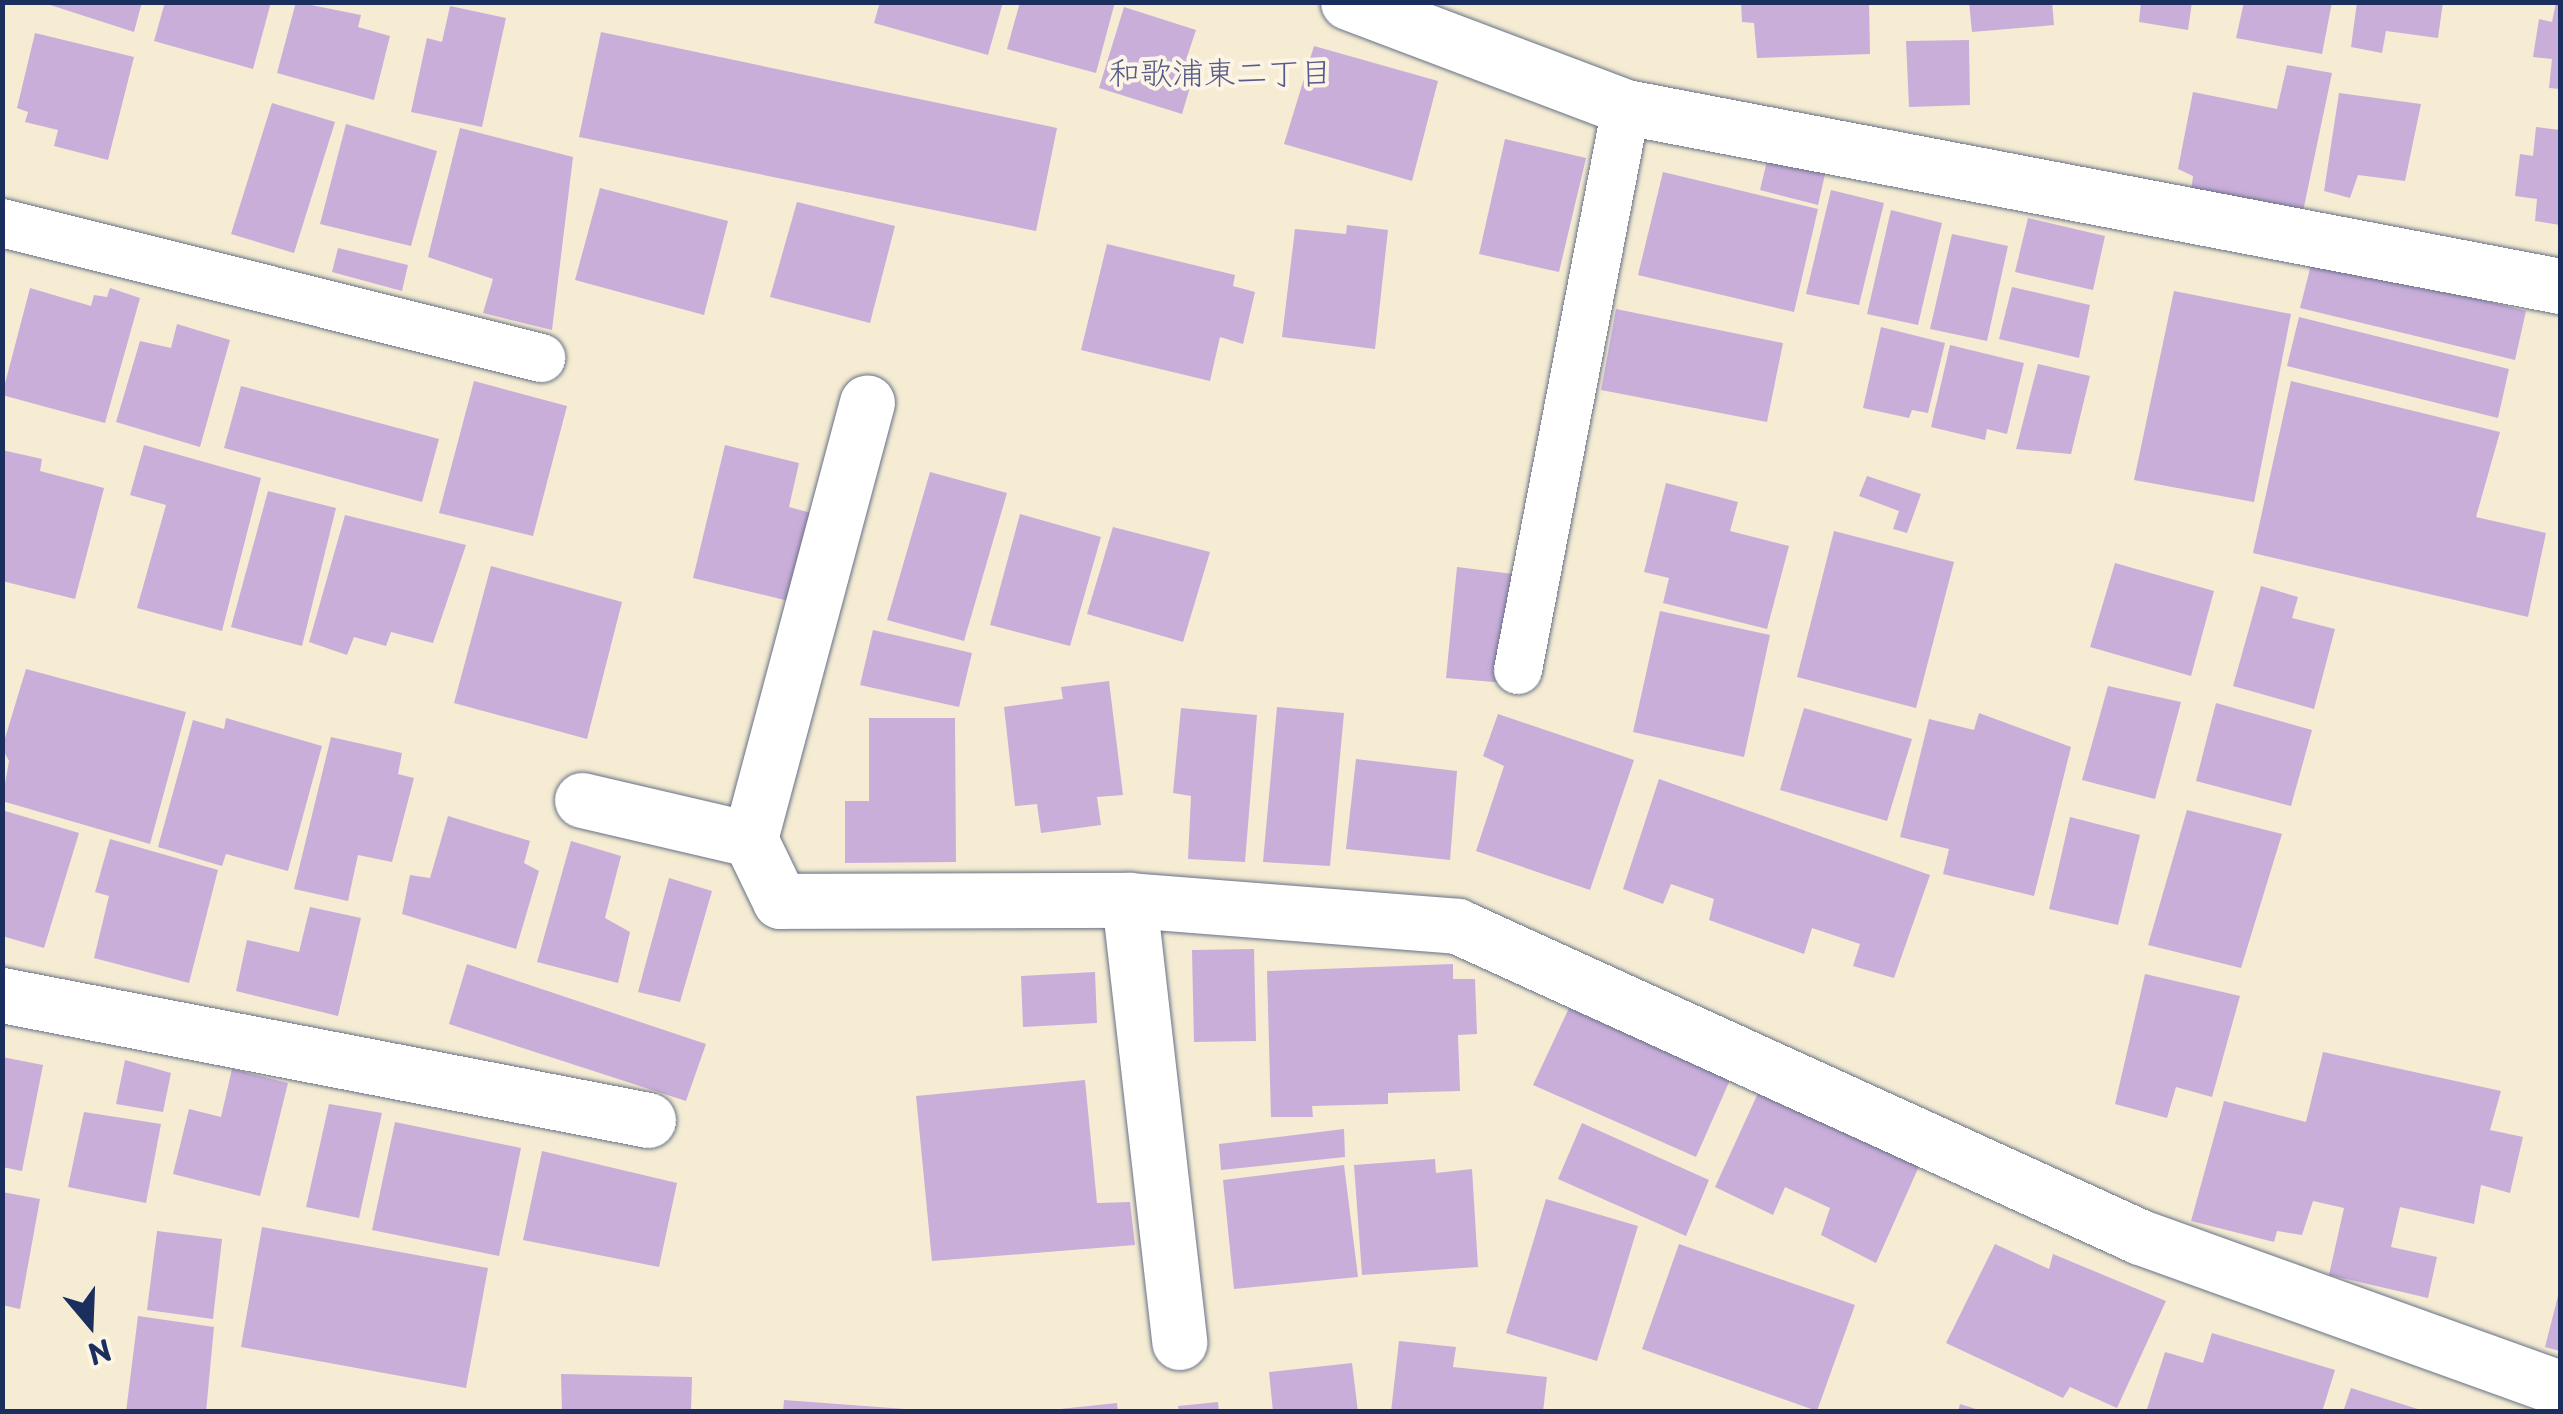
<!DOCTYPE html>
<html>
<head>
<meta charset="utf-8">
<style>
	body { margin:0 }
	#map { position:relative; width:2563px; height:1414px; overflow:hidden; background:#f5ecd3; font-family:"Playpen Sans","Klee One",sans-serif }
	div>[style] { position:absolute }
	.building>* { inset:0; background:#c9aeda }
	.roads { filter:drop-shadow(0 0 2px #677187) drop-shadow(0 0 2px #677187) }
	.service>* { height:48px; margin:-24px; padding:0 24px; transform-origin:24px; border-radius:24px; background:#fff }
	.minor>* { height:55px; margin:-27.5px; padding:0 27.5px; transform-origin:27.5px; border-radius:27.5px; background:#fff }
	span { translate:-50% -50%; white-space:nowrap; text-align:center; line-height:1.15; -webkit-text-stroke:8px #fcf5e5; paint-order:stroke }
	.neighbourhood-label { font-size:32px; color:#585b89 }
	.frame { position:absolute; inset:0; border:5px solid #1b2f5e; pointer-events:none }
	.north { position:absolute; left:40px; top:1274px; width:100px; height:100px; -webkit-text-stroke:8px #fcf5e5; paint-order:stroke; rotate:161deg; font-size:28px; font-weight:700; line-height:40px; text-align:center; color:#1b2f5e }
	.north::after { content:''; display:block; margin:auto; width:35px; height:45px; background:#1b2f5e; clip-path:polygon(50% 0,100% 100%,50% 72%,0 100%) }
</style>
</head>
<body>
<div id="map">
	<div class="building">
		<i style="clip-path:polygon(41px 2px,142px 2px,134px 32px)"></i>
		<i style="clip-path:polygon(165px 2px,271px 2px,253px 69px,154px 41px)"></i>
		<i style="clip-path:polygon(296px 2px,361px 15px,358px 27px,390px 36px,374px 100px,277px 73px)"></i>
		<i style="clip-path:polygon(880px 2px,1003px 2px,988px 55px,874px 23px)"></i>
		<i style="clip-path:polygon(1020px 2px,1115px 2px,1096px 73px,1007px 49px)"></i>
		<i style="clip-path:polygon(1741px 2px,1869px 2px,1870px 54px,1757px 58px,1754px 23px,1742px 22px)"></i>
		<i style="clip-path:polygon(1969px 2px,2052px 2px,2054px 25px,1972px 32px)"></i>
		<i style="clip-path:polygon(2141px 2px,2192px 2px,2188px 30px,2139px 22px)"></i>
		<i style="clip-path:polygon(2244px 2px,2332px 2px,2322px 54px,2236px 38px)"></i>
		<i style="clip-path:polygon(2357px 2px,2443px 2px,2438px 38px,2386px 31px,2382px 53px,2351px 47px)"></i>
		<i style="clip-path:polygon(2556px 2px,2560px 2px,2560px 89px,2549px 88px,2552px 59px,2533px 57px,2539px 19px,2552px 22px)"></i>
		<i style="clip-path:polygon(450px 6px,506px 18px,482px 127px,411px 112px,427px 38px,442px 42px)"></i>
		<i style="clip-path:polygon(1124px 7px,1196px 30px,1186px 60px,1197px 64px,1182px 114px,1099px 88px)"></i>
		<i style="clip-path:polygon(601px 32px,1057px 128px,1036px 231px,579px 137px)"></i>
		<i style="clip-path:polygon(35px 33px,134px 57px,108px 160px,54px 146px,58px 130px,25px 122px,28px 112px,17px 108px)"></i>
		<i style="clip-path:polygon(1969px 40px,1970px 105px,1909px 107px,1906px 41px)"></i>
		<i style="clip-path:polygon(1314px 46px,1438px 81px,1412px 181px,1284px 144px)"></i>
		<i style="clip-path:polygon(2287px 65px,2332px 73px,2301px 221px,2190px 200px,2193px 176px,2178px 169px,2193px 92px,2277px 109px)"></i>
		<i style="clip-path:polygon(2339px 93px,2421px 104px,2405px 181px,2358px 175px,2350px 198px,2324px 191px)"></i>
		<i style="clip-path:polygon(272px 103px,335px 122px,294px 253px,231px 234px)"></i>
		<i style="clip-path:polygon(346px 124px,437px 151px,411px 246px,320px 224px)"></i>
		<i style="clip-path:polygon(2536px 127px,2560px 130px,2560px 225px,2535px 221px,2537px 199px,2515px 196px,2520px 154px,2533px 156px)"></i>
		<i style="clip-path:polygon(460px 128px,573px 157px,552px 330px,483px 313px,493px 279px,428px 257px)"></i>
		<i style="clip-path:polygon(1505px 139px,1586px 158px,1559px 272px,1479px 254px)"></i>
		<i style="clip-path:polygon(1768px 157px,1826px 170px,1818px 205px,1760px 190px)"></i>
		<i style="clip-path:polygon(1663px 172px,1818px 209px,1794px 312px,1638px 275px)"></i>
		<i style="clip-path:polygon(600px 188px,728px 221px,704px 315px,575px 280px)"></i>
		<i style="clip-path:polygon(1831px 190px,1884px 203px,1859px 305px,1806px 294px)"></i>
		<i style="clip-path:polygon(797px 202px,895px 226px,870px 323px,770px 297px)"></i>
		<i style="clip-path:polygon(1891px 210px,1942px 223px,1918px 325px,1867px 314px)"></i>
		<i style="clip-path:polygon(2028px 218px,2105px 236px,2093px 290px,2015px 272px)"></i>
		<i style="clip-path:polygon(1347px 225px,1388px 230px,1375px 349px,1282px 337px,1295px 229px,1346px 234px)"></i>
		<i style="clip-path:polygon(1952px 234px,2008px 246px,1987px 341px,1930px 329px)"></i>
		<i style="clip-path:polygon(1107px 244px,1235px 275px,1233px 286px,1255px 292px,1243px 344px,1220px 337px,1210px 381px,1081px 350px)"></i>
		<i style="clip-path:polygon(338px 248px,408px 265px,402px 291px,332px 272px)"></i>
		<i style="clip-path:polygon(2313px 257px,2526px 311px,2515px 360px,2300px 308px)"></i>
		<i style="clip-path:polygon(2012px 287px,2090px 305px,2079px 358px,1999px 339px)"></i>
		<i style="clip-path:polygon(30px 288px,91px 306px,94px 295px,107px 297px,110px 288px,140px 298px,105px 423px,2px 395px)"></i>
		<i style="clip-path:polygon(2174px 291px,2291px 314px,2254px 502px,2134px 480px)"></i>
		<i style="clip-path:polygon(1616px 309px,1783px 343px,1767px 422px,1601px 390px)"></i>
		<i style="clip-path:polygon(2299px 317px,2509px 369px,2498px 418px,2287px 366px)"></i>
		<i style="clip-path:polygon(177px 324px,230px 340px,200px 447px,116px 422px,140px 341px,171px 348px)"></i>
		<i style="clip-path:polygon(1881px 327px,1945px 343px,1928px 413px,1912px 410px,1909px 418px,1863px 408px)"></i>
		<i style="clip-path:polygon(1950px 345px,2024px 363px,2007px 434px,1987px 429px,1985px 440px,1931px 427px)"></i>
		<i style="clip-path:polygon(2038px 364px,2090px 376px,2071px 454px,2016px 449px)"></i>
		<i style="clip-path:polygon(474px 381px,567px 406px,533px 536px,439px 513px)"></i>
		<i style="clip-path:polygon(2291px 381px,2500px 432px,2476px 517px,2546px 533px,2528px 617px,2253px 553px)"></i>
		<i style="clip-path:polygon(241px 386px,439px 439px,422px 502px,224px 448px)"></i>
		<i style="clip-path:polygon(144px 445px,261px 478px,222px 631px,137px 608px,166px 505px,130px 495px)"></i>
		<i style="clip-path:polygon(725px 445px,799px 463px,789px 507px,811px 513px,789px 601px,693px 578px)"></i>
		<i style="clip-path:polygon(2px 450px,42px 459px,40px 471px,104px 488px,75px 599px,2px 581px)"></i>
		<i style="clip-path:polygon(930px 472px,1007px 493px,964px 641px,887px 620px)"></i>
		<i style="clip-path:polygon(1867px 476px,1921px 494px,1907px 533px,1893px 529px,1899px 511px,1859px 496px)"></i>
		<i style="clip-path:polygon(1666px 483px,1738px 502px,1730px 531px,1789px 546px,1767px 629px,1663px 603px,1669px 578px,1644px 572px)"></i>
		<i style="clip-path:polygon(268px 491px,336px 508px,302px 646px,231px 627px)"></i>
		<i style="clip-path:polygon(1020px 514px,1101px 537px,1070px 646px,990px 625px)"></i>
		<i style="clip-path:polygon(345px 515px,466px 545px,433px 643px,391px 632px,386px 646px,354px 637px,347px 655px,309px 642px)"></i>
		<i style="clip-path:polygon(1113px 527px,1210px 552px,1183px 642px,1087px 614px)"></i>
		<i style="clip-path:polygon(1834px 531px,1954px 562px,1916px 708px,1797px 677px)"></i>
		<i style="clip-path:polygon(2115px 563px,2214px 591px,2191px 676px,2090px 647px)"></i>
		<i style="clip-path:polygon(491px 566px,622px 602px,587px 739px,454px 703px)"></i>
		<i style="clip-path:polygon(1457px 567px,1521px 575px,1506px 683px,1446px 678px)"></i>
		<i style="clip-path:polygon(2261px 586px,2298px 597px,2292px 618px,2335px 629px,2314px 709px,2233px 686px)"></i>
		<i style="clip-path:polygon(1660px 611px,1770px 635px,1744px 757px,1633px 732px)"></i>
		<i style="clip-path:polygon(873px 630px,972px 653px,959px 707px,860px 685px)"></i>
		<i style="clip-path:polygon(26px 669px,186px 712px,150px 844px,2px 801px,9px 761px,2px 748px)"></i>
		<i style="clip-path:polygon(1109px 681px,1123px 795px,1097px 797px,1101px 825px,1041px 833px,1037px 804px,1015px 806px,1004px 707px,1063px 699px,1061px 687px)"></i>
		<i style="clip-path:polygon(2108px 686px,2181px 702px,2155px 799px,2082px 780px)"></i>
		<i style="clip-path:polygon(2216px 703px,2312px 730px,2291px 806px,2196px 781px)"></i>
		<i style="clip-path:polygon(1277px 707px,1344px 713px,1330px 866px,1263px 862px)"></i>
		<i style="clip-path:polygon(1181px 708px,1257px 715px,1245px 862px,1188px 859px,1191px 796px,1173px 793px)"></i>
		<i style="clip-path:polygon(1804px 708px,1912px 739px,1887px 821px,1780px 790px)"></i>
		<i style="clip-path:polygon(1979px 713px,2071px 747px,2034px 896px,1943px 874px,1949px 849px,1900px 837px,1929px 719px,1974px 730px)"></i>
		<i style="clip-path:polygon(1498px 714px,1634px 760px,1590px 890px,1476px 851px,1504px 766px,1483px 756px)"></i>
		<i style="clip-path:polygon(226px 718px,322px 746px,288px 871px,226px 854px,222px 866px,158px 847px,193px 720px,224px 729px)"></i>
		<i style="clip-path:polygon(869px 718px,955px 718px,956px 862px,845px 863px,845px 801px,869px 801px)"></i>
		<i style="clip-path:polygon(331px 737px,402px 753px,398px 774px,414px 778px,392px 862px,358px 855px,348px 901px,294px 889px)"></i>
		<i style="clip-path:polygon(1356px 759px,1457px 771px,1450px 860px,1346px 849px)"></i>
		<i style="clip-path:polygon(1659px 779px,1930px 875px,1894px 978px,1853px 966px,1860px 944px,1812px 928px,1804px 954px,1709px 920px,1714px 899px,1671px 884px,1663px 904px,1623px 889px)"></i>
		<i style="clip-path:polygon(2px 810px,79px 833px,44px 948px,2px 936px)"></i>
		<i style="clip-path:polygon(2187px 810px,2282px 834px,2241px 968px,2148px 945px)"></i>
		<i style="clip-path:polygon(448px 816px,530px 841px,524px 863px,539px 871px,516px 949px,402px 914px,410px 875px,430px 878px)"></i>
		<i style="clip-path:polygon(2070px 817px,2140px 835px,2118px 925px,2049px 909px)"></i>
		<i style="clip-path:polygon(110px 839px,218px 870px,189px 983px,94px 958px,109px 896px,95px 892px)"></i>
		<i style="clip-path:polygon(571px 841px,621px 856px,605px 918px,630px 932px,618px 983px,537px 962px)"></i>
		<i style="clip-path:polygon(669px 878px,712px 891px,680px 1002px,638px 992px)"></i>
		<i style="clip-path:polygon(310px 907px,361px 918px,338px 1016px,236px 991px,247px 940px,299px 952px)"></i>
		<i style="clip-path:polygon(1254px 949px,1256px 1041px,1194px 1042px,1192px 950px)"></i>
		<i style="clip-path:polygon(467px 964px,706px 1044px,686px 1101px,449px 1024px)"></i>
		<i style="clip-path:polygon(1453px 964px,1453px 979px,1475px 979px,1477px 1034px,1458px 1035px,1460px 1091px,1388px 1093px,1388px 1104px,1312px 1106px,1313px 1117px,1271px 1117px,1267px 971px)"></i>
		<i style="clip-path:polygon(1095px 972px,1097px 1023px,1023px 1027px,1021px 976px)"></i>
		<i style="clip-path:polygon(2145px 974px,2240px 996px,2212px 1097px,2176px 1087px,2167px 1118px,2115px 1104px)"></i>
		<i style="clip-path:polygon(1569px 1008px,1730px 1080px,1696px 1157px,1533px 1085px)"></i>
		<i style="clip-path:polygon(2323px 1052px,2501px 1091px,2490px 1130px,2523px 1137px,2510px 1193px,2481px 1185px,2474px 1224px,2400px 1207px,2391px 1247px,2437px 1257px,2428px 1298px,2329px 1275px,2344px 1208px,2313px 1201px,2302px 1235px,2277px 1231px,2274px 1242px,2191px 1221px,2224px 1101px,2306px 1122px)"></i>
		<i style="clip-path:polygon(2px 1057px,43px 1065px,22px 1171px,2px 1167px)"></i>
		<i style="clip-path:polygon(125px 1060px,171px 1073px,163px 1112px,116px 1104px)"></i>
		<i style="clip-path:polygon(232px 1069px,288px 1083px,260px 1196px,173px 1174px,189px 1109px,221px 1117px)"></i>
		<i style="clip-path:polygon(1085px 1080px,1097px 1203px,1130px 1202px,1135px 1245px,932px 1261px,916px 1096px)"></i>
		<i style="clip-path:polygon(1759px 1091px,1920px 1164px,1876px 1263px,1821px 1235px,1830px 1208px,1785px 1187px,1773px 1215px,1715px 1187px)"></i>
		<i style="clip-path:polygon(329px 1104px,382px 1113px,359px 1218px,306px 1207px)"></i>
		<i style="clip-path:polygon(84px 1112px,161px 1124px,146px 1203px,68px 1187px)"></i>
		<i style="clip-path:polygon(395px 1122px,521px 1148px,499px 1256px,372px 1230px)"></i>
		<i style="clip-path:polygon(1582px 1123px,1709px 1180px,1686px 1236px,1558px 1179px)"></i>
		<i style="clip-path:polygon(1344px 1129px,1345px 1157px,1221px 1170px,1219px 1144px)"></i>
		<i style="clip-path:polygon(542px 1151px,677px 1183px,659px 1267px,523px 1240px)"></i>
		<i style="clip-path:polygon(1435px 1159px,1436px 1173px,1472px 1169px,1478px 1267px,1362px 1275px,1354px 1165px)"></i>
		<i style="clip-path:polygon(1344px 1165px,1358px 1277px,1234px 1289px,1223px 1180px)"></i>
		<i style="clip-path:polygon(2px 1192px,40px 1199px,20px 1309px,2px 1305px)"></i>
		<i style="clip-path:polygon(1546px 1199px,1638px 1226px,1597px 1361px,1506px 1333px)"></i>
		<i style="clip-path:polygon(262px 1227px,488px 1268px,466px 1388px,241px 1347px)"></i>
		<i style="clip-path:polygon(157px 1231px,222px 1239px,213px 1319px,147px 1310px)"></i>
		<i style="clip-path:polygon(1679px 1244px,1855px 1305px,1817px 1411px,1642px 1349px)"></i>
		<i style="clip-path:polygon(1995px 1244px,2049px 1269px,2053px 1254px,2166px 1301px,2117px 1408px,2070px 1387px,2063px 1398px,1946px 1343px)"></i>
		<i style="clip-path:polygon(2560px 1288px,2560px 1351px,2545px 1347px)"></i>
		<i style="clip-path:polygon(138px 1316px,214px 1327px,206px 1412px,126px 1412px)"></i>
		<i style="clip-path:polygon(2212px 1333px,2335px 1370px,2322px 1412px,2146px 1412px,2165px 1352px,2203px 1363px)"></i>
		<i style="clip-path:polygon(1399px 1341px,1456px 1347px,1453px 1367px,1547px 1377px,1543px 1412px,1391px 1412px)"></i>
		<i style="clip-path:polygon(1352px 1363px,1358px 1412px,1273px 1412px,1269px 1372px)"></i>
		<i style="clip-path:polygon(561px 1374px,692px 1377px,691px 1412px,562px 1412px)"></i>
		<i style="clip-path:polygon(2351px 1388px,2424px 1411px,2424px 1412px,2343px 1412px)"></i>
		<i style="clip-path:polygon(784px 1400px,905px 1409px,905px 1412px,783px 1412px)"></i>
		<i style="clip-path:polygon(1218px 1402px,1219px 1412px,1179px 1412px,1178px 1406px)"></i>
		<i style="clip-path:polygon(1117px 1403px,1118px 1412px,1060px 1412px,1060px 1409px)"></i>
		<i style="clip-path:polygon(1960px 1404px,1982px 1411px,1982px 1412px,1958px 1412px)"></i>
	</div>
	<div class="roads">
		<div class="service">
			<i style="left:2px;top:223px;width:556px;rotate:14.06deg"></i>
			<i style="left:1518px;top:670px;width:573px;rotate:-79.14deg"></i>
		</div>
		<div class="minor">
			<i style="left:1348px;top:2px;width:297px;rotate:20.7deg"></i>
			<i style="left:1626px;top:107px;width:951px;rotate:10.85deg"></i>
			<i style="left:582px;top:800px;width:172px;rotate:13.1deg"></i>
			<i style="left:750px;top:839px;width:452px;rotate:-75deg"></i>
			<i style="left:750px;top:839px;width:69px;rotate:64.2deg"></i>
			<i style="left:780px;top:901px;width:349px;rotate:-0.2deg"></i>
			<i style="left:1129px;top:900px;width:445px;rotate:83.5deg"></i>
			<i style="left:1129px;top:900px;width:329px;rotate:4.5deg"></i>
			<i style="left:1457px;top:926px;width:750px;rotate:24.48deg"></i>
			<i style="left:2140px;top:1237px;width:446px;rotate:19.8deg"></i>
			<i style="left:2px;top:995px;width:658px;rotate:10.95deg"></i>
		</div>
	</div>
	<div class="neighbourhood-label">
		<span style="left:1220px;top:71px">和歌浦東二丁目</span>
	</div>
	<div class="frame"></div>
	<div class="north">N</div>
</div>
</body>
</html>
